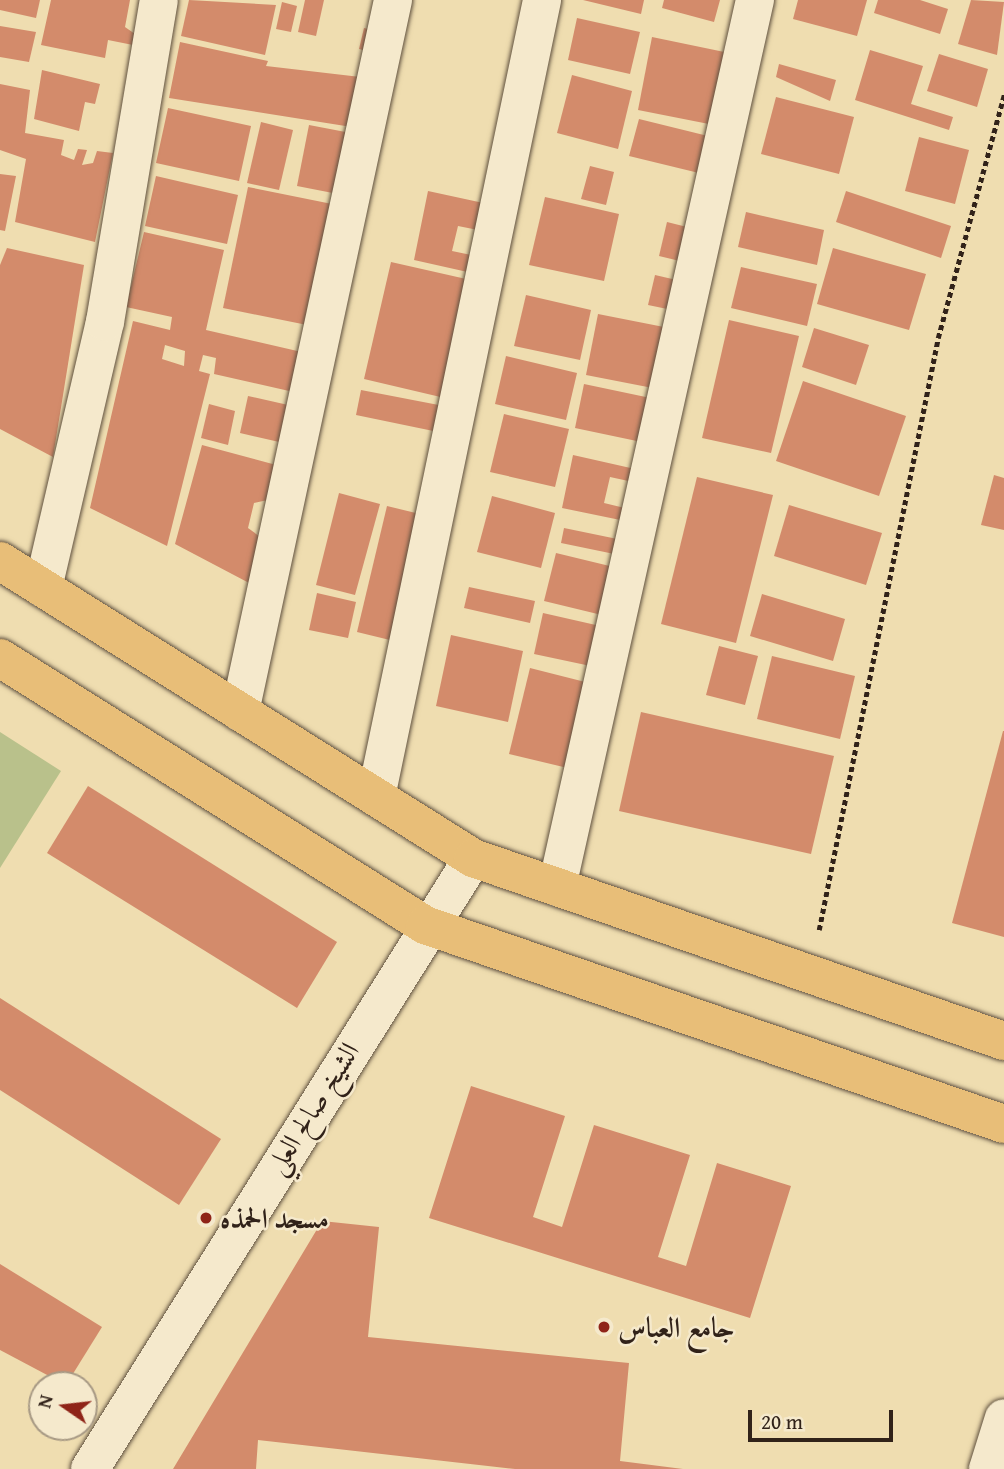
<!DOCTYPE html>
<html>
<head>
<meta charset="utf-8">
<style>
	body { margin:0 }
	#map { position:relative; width:1004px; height:1469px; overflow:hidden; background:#efddb0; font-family:"Gentium Book Plus",Amiri,serif }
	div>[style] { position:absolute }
	.green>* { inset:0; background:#b9c18b }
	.building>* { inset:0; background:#d38b6b }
	.path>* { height:4.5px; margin-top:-2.25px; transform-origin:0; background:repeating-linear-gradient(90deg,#312219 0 5px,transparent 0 8.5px) }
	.roads { filter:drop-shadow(0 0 2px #60513f) drop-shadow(0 0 2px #60513f) }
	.minor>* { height:38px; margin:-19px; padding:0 19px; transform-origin:19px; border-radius:19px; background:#f5e9cc }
	.major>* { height:38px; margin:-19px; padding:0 19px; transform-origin:19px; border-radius:19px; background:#e8be78 }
	.dots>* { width:19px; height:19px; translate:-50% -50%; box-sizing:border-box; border:4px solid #f5e9cc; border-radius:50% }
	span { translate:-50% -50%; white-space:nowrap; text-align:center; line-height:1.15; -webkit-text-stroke:5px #f5e9cc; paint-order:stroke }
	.street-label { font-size:28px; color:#312219 }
	.poi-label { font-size:28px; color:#312219; font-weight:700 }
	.left { translate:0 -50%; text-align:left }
	.north { position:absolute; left:28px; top:1371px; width:70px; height:70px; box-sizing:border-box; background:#f5e9cc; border:2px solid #a79984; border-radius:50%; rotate:284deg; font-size:19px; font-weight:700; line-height:28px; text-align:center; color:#312219 }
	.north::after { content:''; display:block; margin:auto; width:24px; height:32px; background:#8f2418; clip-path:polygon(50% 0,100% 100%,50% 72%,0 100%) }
	.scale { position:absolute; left:748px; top:1410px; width:145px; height:32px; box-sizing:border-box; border:4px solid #312219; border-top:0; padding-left:9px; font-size:21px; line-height:24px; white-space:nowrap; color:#312219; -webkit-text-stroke:5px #f5e9cc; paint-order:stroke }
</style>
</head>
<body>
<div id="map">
	<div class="green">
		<i style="clip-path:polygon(0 732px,61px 771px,0 868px)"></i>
	</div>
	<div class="building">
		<i style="clip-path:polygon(0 0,40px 0,36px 18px,0 10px)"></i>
		<i style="clip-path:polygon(51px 0,130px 0,125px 27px,135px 34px,133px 45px,108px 40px,105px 58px,41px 45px)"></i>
		<i style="clip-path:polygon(189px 0,276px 5px,265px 55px,181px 36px)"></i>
		<i style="clip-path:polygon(305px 0,324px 0,316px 36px,298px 32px)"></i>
		<i style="clip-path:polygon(583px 0,644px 0,641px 14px)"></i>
		<i style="clip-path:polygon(664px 0,720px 0,714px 22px,662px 8px)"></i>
		<i style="clip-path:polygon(798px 0,867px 0,857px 36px,793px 19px)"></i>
		<i style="clip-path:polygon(878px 0,920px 0,948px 9px,940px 34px,874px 13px)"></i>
		<i style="clip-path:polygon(971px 0,1004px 2px,997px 55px,958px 44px)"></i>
		<i style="clip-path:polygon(282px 2px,297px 6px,291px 32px,276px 29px)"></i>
		<i style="clip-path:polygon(577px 18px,640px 32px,630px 74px,568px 60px)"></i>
		<i style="clip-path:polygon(0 26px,36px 32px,29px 62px,0 57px)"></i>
		<i style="clip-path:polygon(364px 28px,381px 32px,376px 53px,359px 49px)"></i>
		<i style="clip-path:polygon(652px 37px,734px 54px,719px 126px,638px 110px)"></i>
		<i style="clip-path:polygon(180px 42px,268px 61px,266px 66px,369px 78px,358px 128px,169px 98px)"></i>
		<i style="clip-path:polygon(870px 50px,923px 66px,911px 104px,953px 117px,949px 130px,855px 100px)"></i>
		<i style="clip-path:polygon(939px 54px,988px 69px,977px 107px,927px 91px)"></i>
		<i style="clip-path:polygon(779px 64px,836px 80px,830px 101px,776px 77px)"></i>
		<i style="clip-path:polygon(42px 70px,100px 84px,95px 104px,85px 102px,79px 131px,34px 119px)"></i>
		<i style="clip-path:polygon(572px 75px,632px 91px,618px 149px,557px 133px)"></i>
		<i style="clip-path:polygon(0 84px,30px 90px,25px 133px,64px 140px,61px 155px,74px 160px,78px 149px,87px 150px,82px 165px,93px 163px,97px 151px,113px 153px,95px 242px,15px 222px,26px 159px,0 150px)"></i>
		<i style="clip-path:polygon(776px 97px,854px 117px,839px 174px,761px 154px)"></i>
		<i style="clip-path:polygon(168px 108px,251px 126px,239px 181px,156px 163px)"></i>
		<i style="clip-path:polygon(639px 119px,712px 137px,703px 174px,629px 156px)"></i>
		<i style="clip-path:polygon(261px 122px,293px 130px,279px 190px,247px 183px)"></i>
		<i style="clip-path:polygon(309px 125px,356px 134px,343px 195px,297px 186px)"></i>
		<i style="clip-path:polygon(919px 137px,969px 150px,955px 204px,905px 191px)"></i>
		<i style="clip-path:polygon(590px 166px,614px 172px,606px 205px,581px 199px)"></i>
		<i style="clip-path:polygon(0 174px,16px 176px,5px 231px,0 230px)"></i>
		<i style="clip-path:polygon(156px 176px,238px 195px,227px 244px,145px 226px)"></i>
		<i style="clip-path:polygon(248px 187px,337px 205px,312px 326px,223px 308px)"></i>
		<i style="clip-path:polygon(428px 191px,488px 204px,483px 231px,458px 226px,452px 251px,476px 256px,472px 273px,414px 260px)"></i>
		<i style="clip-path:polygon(846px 191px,951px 226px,941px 258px,836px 222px)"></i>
		<i style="clip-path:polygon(545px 197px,619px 214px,604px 281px,529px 265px)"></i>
		<i style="clip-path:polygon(746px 212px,824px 230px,817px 265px,738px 247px)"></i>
		<i style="clip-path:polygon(667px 222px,695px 229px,688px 263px,659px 256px)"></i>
		<i style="clip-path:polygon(evenodd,144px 232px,224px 250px,206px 330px,306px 353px,298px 393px,214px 374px,216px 358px,203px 355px,199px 371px,210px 374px,167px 546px,90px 508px,133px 321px,170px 330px,172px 317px,126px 307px,144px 232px,165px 345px,185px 351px,184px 366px,162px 359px,165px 345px)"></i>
		<i style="clip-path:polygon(7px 248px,84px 265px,53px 457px,0 429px,0 265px)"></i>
		<i style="clip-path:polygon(833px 248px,926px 274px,909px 330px,817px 304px)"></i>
		<i style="clip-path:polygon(391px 262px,475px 281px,449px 399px,364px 379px)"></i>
		<i style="clip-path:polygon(741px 267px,817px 284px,807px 326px,731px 308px)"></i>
		<i style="clip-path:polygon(655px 275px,685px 282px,677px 311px,648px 305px)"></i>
		<i style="clip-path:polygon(526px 295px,591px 310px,580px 360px,514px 346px)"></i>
		<i style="clip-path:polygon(598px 314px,674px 329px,663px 390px,586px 375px)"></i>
		<i style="clip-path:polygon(729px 320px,799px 336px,771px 453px,702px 438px)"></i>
		<i style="clip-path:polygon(814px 328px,869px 345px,856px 385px,802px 367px)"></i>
		<i style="clip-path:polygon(506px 356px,577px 373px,566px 420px,495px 404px)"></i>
		<i style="clip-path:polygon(803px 381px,906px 416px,879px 496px,776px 461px)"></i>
		<i style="clip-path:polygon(584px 384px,660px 400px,651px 444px,575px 428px)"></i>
		<i style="clip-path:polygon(361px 390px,449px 407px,443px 433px,356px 415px)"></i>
		<i style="clip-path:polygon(248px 396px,297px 407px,288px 444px,240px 433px)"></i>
		<i style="clip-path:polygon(209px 404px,235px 411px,228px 445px,201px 438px)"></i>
		<i style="clip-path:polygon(504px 414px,569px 429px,555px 487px,490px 472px)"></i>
		<i style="clip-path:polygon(202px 445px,280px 466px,272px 499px,254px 503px,248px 528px,263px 539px,251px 584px,175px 544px)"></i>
		<i style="clip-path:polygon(573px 455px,635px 469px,633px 482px,610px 477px,604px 503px,633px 510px,630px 522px,562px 508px)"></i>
		<i style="clip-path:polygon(994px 475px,1004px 478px,1004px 530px,981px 525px)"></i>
		<i style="clip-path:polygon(697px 477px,773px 495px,736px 643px,661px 624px)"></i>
		<i style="clip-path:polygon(339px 493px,380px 504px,355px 595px,316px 585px)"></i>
		<i style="clip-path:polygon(492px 496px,555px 513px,541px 568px,477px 552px)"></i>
		<i style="clip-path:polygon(789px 505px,882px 533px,866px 585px,774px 556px)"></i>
		<i style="clip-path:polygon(387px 506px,424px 515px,394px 641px,357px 632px)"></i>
		<i style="clip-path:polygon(564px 528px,627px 541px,624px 556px,561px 543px)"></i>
		<i style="clip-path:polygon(556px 553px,622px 569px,610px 617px,544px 601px)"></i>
		<i style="clip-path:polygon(469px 587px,535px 601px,530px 623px,464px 608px)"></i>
		<i style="clip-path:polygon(317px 593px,356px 602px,348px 638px,309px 630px)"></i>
		<i style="clip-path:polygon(762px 594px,845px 619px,833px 661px,750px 636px)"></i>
		<i style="clip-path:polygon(543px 613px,609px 628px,600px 668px,534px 654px)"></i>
		<i style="clip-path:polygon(451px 635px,523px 651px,508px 722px,436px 706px)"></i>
		<i style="clip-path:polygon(719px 646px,758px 656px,745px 705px,706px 695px)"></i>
		<i style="clip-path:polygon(772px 656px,855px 676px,840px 739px,757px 719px)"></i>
		<i style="clip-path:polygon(530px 668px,597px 685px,576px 770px,509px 754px)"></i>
		<i style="clip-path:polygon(641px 712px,834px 756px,811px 854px,619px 811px)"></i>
		<i style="clip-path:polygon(1003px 731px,1004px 731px,1004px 937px,952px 923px)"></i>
		<i style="clip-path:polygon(88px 786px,337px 942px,297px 1008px,47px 853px)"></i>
		<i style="clip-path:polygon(0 998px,221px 1139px,179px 1205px,0 1090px)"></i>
		<i style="clip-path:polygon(471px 1086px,565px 1116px,533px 1217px,562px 1227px,594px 1125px,690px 1155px,658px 1257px,686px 1266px,717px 1163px,791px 1186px,750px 1318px,429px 1218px)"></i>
		<i style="clip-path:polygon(322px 1221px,379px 1227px,368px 1337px,629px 1363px,620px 1461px,683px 1469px,515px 1469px,258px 1440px,256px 1469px,173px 1469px)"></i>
		<i style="clip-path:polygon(0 1264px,102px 1327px,66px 1385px,0 1350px)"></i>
	</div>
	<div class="path">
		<i style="left:819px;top:930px;width:604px;rotate:-78.63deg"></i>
		<i style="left:938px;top:338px;width:252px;rotate:-74.8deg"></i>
	</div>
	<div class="roads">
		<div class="minor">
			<i style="left:43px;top:588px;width:273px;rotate:-76.9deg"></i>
			<i style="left:105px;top:322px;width:326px;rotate:-80.5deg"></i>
			<i style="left:240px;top:712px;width:728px;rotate:-77.87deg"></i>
			<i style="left:376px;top:797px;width:814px;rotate:-78.23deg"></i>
			<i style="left:557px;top:887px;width:909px;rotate:-77.42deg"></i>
			<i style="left:90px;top:1469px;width:721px;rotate:-57.92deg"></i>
			<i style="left:988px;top:1469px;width:53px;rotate:-72.6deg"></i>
		</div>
		<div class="major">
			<i style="left:0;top:561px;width:559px;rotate:32.12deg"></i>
			<i style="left:473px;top:858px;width:562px;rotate:19.02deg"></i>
			<i style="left:0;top:658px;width:502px;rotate:32.14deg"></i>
			<i style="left:425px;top:925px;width:612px;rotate:18.97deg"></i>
		</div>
	</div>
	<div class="dots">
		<i style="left:206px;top:1218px;background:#8f2418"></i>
		<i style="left:604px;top:1327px;background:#8f2418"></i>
	</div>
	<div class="street-label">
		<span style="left:312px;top:1108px;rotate:-58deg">الشيخ صالح العلي</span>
	</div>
	<div class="poi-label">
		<span class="left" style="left:220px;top:1218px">مسجد الحمذه</span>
		<span class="left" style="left:618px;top:1327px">جامع العباس</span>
	</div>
	<div class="north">N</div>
	<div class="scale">20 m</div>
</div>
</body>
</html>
